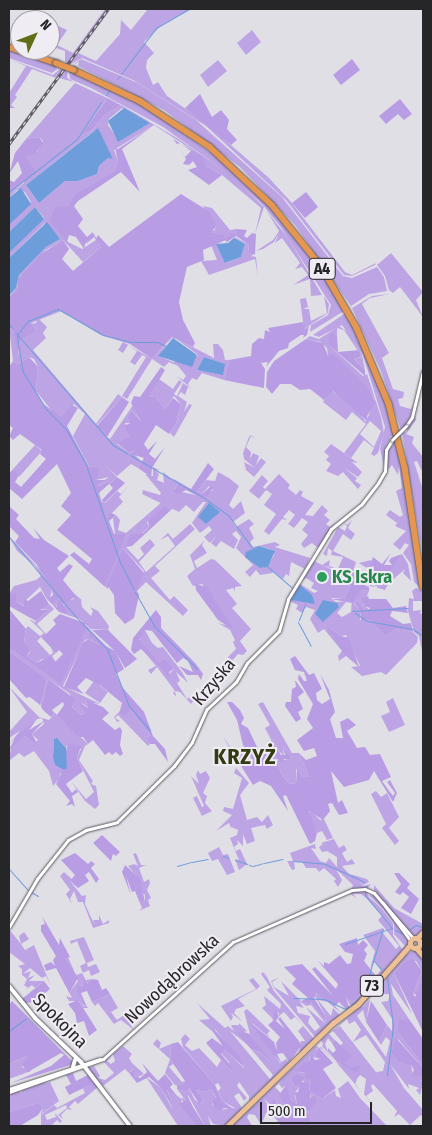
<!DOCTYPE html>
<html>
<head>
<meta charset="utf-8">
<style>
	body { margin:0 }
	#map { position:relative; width:432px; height:1135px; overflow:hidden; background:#e1dfe6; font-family:"Fira Sans Condensed",sans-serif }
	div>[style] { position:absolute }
	.green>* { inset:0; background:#bda5e5 }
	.forest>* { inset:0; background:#b89de5 }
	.water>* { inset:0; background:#6e9ddb }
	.stream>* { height:1px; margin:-0.5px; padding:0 0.5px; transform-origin:0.5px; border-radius:0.5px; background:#6e9ddb }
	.roads { filter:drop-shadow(0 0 1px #5b595f) drop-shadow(0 0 1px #5b595f) }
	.tertiary>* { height:3px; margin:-1.5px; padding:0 1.5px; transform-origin:1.5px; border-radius:1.5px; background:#fff }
	.secondary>* { height:4px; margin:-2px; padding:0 2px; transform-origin:2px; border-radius:2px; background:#fff }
	.primary>* { height:5px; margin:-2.5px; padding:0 2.5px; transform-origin:2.5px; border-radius:2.5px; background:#efc096 }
	.primary>.ring { margin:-2.5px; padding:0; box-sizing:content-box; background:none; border:5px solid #efc096; border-radius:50% }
	.motorway>* { height:5.5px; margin:-2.75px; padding:0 2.75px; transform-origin:2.75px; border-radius:2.75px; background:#e59650 }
	.rail>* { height:3px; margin-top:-1.5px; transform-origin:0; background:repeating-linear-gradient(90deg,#efecf3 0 4px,#605f63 0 8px); box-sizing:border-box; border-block:1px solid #605f63 }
	.bridges { filter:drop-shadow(0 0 1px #5b595f) drop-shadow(0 0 1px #5b595f) }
	.tertiary-bridge>* { height:3px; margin:-1.5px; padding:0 1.5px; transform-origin:1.5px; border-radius:1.5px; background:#fff }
	.motorway-bridge>* { height:5.5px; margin:-2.75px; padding:0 2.75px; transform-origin:2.75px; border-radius:2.75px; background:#e59650 }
	.dots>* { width:14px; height:14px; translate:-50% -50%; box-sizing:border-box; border:2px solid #efecf3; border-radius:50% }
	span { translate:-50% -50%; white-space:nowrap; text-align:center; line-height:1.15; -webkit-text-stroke:4px #efecf3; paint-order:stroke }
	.shield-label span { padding:1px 4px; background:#efecf3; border:1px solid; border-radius:4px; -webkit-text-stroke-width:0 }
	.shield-label { font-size:16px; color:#262528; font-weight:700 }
	.leisure-label { font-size:18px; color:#27864d; font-weight:700 }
	.left { translate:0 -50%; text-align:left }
	.street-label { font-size:18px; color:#262528 }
	.district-label { font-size:22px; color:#343a12; font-weight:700; letter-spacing:1px }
	.frame { position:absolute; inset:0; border:10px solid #262528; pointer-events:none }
	.north { position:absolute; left:10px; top:10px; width:50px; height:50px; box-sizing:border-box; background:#efecf3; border:1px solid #9f9ca2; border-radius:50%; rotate:47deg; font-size:14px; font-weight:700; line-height:20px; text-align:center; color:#262528 }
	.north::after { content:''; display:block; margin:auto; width:18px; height:22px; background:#626d16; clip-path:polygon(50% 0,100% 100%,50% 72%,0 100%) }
	.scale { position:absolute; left:260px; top:1102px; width:112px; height:22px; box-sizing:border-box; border:2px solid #262528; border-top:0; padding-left:6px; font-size:15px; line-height:18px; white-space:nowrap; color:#262528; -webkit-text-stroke:4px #efecf3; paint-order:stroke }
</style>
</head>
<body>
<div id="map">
	<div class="green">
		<i style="clip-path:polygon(105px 9px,111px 9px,78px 53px,96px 61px,120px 34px,121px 20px,131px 30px,148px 9px,191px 9px,163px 24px,144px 42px,154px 53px,147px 60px,146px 68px,153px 85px,158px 82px,167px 96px,202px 120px,269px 178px,292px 203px,345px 272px,352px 275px,376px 263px,375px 265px,352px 276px,344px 275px,286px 200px,206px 126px,135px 81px,82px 58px,71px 64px,65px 62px,65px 51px,50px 46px,52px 23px,67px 30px,57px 45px,73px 53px)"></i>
		<i style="clip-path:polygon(252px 30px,261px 42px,246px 55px,237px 43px)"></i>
		<i style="clip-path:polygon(9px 49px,55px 65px,56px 69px,60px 67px,52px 73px,9px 58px)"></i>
		<i style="clip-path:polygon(9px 59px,53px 75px,62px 67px,68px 69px,67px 78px,74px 82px,59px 78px,9px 146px,9px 141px,56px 78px,32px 69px,15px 95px,17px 97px,11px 105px,15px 108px,9px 108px,9px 93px,26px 66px)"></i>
		<i style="clip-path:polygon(81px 59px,138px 83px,196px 120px,282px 197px,343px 276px,352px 278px,377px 267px,384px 277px,387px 291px,369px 294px,351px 306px,295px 225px,240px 167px,164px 110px,78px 66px,79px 62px,73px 65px)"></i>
		<i style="clip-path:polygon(218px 60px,227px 71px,208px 87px,200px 75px)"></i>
		<i style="clip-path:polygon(evenodd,69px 70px,72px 75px,74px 72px,134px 100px,230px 166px,265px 200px,322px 271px,344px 311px,310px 332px,311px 325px,328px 315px,331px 305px,280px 226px,262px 204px,241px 185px,264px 207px,255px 234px,261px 208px,222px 175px,206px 166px,191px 149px,154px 125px,114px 150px,118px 161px,114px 171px,77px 194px,67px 206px,55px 209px,53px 217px,68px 242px,82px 249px,96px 240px,94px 237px,85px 245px,94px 234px,101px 247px,83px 262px,63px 240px,58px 243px,46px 250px,18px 279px,17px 289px,9px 297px,16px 288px,19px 275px,46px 247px,60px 239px,45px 223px,9px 258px,9px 253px,44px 218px,35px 207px,9px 232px,9px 225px,31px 202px,25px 192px,17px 190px,9px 198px,9px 194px,24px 183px,25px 155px,37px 152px,43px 141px,39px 137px,26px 139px,75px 83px,118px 103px,106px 100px,80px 136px,92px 130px,105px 115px,121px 105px,177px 138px,222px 169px,163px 127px,91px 88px,70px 79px,69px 70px,122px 108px,150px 123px,119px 141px,108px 125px,109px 119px,122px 108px,69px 70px,95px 130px,113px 159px,108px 158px,99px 166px,97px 174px,78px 181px,65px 181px,39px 203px,26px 185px,95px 130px)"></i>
		<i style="clip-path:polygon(203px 206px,212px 208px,230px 230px,237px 229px,238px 236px,233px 232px,227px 243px,222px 235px,211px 232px,211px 228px,214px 231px,216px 227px)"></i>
		<i style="clip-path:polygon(266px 210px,288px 238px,322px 295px,311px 296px,310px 279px,293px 285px,308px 275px,302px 267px,295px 269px,300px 263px,282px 238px,275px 243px,279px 233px,274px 242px,263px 249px,256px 251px,273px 240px,279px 231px)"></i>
		<i style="clip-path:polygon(235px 237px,249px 245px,248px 251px,256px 253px,251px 256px,256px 257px,258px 278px,255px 259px,209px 275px,201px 261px,217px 260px,211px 245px,221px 241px,216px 244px,226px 263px,241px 257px,245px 244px,234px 238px,229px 242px)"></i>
		<i style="clip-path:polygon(391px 253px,423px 292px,416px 300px,423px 317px,400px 287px,393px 293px,389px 290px,385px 276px,377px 265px)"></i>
		<i style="clip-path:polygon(390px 294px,370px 298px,362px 304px,389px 353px,382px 358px,393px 389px,404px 392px,403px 398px,398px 399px,400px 406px,411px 409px,413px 405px,410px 419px,401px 430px,381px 371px,352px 308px,372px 296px)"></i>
		<i style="clip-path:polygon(324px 296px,329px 304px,328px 313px,304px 329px,300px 299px,306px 298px,308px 307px,303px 309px,309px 309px,311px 321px,327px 313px)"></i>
		<i style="clip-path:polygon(347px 312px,384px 396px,394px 436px,391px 436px,385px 449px,384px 466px,380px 449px,385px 427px,363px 355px,342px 325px,319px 337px,313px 335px)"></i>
		<i style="clip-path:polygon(38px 318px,47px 327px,43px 333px,46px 338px,33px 350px,96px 424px,118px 394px,122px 397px,97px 425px,107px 437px,110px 439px,133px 405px,141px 420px,131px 410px,127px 417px,130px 423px,125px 423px,130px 436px,117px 444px,129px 453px,135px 450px,134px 454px,142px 462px,138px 468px,131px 464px,117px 476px,107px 467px,117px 477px,110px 484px,108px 481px,101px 486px,97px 485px,109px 477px,96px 480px,73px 436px,85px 414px,74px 404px,61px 416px,52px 411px,36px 391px,38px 367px,34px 359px,29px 357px,18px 364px,13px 361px,9px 327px,13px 330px,19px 355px,20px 341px,36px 329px,31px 324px,36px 323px)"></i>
		<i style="clip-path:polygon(evenodd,339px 326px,349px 333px,362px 355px,365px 370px,354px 359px,362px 357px,344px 330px,337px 328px,337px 336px,330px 333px,330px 346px,363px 376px,367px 374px,381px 417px,384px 433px,378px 453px,374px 456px,371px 454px,374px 448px,364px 440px,351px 458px,344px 453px,366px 424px,352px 412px,330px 442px,346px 420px,323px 402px,331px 390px,356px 409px,366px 422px,375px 400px,370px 391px,328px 356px,327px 348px,321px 342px,306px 339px,310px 336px,319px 339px,339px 326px,370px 421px,381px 431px,374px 447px,360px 434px,370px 421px)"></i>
		<i style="clip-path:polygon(evenodd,173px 337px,214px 358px,213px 344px,218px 344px,223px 350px,225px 360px,229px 360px,224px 380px,186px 368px,202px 373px,197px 380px,192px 378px,188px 384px,190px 387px,176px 376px,183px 380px,186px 376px,178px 366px,169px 362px,164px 367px,152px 359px,127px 399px,122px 396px,146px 357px,142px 355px,135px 365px,130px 362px,137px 351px,128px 345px,123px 353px,118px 350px,123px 342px,152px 359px,173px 337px,175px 338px,197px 354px,198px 356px,173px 362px,159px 356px,170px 339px,175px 338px,173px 337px,204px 357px,224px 364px,223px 374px,197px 370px,204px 357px)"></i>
		<i style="clip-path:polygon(159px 379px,173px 389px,179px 380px,182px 382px,174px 394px,177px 396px,183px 383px,193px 390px,188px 387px,185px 395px,181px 392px,178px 396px,187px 402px,184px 412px,189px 404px,192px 405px,174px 437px,170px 433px,176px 424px,181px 404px,174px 396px,165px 409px,155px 396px,149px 397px)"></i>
		<i style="clip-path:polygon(415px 415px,416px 420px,406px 434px,414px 437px,412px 443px,423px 457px,423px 473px,417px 461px,414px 462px,423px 490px,423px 557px,402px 433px,406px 432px)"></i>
		<i style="clip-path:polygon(251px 435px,257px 440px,251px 436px,246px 447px,251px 452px,250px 459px,253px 453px,259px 456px,256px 465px,261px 458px,266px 462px,254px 477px,246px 470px,244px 462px,255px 468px,244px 459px,243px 453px,249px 437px)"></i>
		<i style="clip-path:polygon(396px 441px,405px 476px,419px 571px,416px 572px,419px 574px,421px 588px,414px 582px,411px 564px,403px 553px,409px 545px,405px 543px,400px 550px,393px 544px,406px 531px,395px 526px,401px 518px,397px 523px,386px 515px,390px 510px,400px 517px,403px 515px,396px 491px,402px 488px,399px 466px,398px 475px,392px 465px,386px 472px,387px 452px)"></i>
		<i style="clip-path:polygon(331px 444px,358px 463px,352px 462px,362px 472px,358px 477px,344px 468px,357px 478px,355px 481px,361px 485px,358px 489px,343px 472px,338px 476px,326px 471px,331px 464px,326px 460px,329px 456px,324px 452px)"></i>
		<i style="clip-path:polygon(35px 445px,42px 451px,19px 477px,13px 469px)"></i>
		<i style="clip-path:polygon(evenodd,153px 467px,159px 470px,155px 470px,159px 474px,157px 480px,164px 483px,163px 472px,178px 484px,174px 490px,203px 497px,213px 490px,209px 486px,202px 494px,197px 492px,206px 480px,215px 481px,218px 472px,229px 478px,239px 486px,229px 505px,233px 509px,241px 501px,245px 513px,233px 522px,236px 527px,249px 519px,254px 524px,249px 528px,254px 538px,250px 542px,253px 547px,275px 542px,280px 545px,275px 547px,310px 558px,305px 569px,291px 562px,289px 576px,286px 574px,283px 579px,272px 570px,273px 573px,260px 575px,256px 570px,250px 577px,245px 572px,253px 565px,236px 548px,241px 537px,236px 531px,232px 534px,238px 540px,234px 549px,221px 541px,216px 547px,211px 543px,217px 535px,210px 543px,204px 537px,212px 530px,209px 526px,200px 533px,192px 523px,206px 502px,203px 502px,194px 512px,186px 505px,179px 512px,142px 494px,143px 490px,160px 495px,161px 493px,145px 474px,153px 476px,153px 467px,259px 546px,270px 549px,274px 555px,268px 566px,262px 568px,245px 556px,259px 546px)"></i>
		<i style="clip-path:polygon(279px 474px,290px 485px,288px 488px,296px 495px,300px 490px,303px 492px,301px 496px,314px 503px,305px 515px,313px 516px,322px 505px,328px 511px,324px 515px,330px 520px,326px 524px,330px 527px,335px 523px,318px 548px,312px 543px,304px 548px,301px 544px,308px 535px,302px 530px,308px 522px,302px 518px,294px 528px,288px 524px,295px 515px,289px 510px,283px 517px,287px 520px,282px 519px,269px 535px,264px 531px,276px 514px,264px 505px,272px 494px,266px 490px,259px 499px,249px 491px,262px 475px,268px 481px,263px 487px,265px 489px)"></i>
		<i style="clip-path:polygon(129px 486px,119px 497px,123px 502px,107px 518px,101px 501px,105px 503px,117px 491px,121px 494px)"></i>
		<i style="clip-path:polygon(162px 502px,174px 508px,171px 510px,165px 505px,147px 522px,149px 527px,126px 547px,138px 560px,144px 554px,140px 548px,150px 539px,155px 545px,139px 562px,146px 572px,175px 546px,168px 536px,160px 540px,168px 533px,173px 539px,190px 524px,195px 529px,155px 566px,160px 571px,151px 578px,170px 600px,174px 596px,188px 610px,183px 616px,146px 582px,137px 591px,144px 571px,123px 548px,108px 589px,103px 585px,127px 534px,115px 534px,113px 518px,116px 515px,120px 520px,118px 530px,126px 533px)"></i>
		<i style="clip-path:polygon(352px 520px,348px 528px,355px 534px,351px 540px,343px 534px,333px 551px,356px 562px,353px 572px,359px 576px,370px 570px,359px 563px,371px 560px,373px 571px,363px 580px,377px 588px,380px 585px,376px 575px,380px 571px,387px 586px,385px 590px,371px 586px,354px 580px,347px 574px,322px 565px,330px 560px,329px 566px,338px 569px,343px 557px,331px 555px,332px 551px,328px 548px,327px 556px,323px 554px,338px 527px,345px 531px,347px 526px,342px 521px,347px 525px)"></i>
		<i style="clip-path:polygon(9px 536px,40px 570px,52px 590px,50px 597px,60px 599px,56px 607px,63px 607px,66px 601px,74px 599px,69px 589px,84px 602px,81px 600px,82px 607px,91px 616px,93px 611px,90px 607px,98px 611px,109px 626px,108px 630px,91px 629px,79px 619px,59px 612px,46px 598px,38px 583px,40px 587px,24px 602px,25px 606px,16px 602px,13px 594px,9px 594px,14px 586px,36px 580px,41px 576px,35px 566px,17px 551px)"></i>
		<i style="clip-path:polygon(205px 540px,202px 545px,207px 553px,194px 561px,197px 568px,211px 559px,215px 560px,242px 586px,235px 587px,235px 591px,233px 588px,226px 590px,237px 604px,232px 608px,251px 629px,240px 641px,247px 651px,243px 655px,238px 654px,231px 662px,228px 657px,236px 649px,233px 642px,235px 640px,230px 630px,218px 623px,225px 625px,222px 612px,202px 584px,193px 586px,187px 576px,195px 569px,190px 555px)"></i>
		<i style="clip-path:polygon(402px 554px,408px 564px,411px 581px,403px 573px,405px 569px,388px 584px,393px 573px,390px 570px)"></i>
		<i style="clip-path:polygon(314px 561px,353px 580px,344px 599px,331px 598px,336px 602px,347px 601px,337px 613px,342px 617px,351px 612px,352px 599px,361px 590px,369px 591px,363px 605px,370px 610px,366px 615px,359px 603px,354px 603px,361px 613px,360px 620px,370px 620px,385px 636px,396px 629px,413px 632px,418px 637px,417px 643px,386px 675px,381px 672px,362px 676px,351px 667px,360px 666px,346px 635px,341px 636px,324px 624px,344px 650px,346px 656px,339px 661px,338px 656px,342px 651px,324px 629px,318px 633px,310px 619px,315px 610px,306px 607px,298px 619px,302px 613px,296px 609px,298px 605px,289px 601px,299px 583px,314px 593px,318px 591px,311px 588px,314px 583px,306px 578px,300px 582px)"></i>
		<i style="clip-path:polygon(416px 588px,422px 591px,423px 601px,413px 601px,413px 611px,421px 610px,423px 605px,420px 613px,423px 615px,423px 656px,419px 636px,414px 632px,408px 611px,409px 598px,414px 599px,412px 591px)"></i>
		<i style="clip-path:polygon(49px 604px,54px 609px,37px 624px,46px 634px,44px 640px,41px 637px,37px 641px,50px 655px,53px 653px,51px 647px,56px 653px,52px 656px,56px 662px,42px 659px,36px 663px,27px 656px,30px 652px,24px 642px,26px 629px,28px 626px,40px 636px,44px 633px,29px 619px,35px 622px,49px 610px,40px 609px)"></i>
		<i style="clip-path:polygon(86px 625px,91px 630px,88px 634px,99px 645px,88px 639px,85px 640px,63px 686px,100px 704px,86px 702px,89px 708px,82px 703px,85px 713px,81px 715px,72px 707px,74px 701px,69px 693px,48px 679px,41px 707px,39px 696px,46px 678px,9px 651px,9px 648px,61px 685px)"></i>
		<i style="clip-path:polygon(145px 630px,152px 643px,158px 648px,163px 647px,182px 672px,188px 683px,176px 672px,180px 681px,177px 683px,187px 699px,193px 694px,196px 698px,191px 704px,180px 692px,175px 691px,176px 697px,173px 693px,175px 691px,157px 667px,151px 674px,148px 670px,156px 666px,144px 652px,162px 670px,169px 674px,174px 669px,164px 658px,159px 662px,140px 641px,139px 637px)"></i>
		<i style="clip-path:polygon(94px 681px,108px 692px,100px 703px,85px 693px)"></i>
		<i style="clip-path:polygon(9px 687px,39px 717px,42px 718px,49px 720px,54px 714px,52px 710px,88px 744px,85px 746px,90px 753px,85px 746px,79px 760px,93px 781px,91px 784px,96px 786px,99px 805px,95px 809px,85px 801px,71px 781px,86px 799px,94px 792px,77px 758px,81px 749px,75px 745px,67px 745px,66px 748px,59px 740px,54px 739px,53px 758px,55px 765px,62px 767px,59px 779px,53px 786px,49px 771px,34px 751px,24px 757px,19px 753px,9px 761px,11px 747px,25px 736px,34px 744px,38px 740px,32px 734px,44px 724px,42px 718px,37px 719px,9px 744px,20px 731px,9px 738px,9px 732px,27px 712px)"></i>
		<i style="clip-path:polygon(393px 698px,405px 725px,389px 732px,381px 716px,390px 712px,386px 702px)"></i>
		<i style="clip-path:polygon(263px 702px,292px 753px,299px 753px,309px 777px,302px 777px,296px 769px,296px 783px,290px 784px,283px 777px,273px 753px,284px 760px,291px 758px,283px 747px,284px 756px,279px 751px,265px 728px,270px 725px,258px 704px)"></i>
		<i style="clip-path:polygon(130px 710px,150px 735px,146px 740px,150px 744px,148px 746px,118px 715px,115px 718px,120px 721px,117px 722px,114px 717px,120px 711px)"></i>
		<i style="clip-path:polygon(236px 768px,249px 783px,240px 795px,247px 820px,257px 817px,262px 822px,268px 815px,273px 825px,267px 829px,265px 825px,251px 828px,255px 841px,247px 844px,243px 834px,243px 846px,237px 840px,238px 844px,234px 847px,236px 851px,240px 849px,247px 864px,239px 870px,235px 859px,239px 860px,230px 838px,237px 835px,238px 830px,231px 827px,233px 832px,229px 823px,216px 831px,232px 815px,223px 811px,224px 807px,233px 809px,242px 778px,234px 773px)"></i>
		<i style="clip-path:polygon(198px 770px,200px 774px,206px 771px,210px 778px,203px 793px,207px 796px,205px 803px,212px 811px,202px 816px,193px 798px,197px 796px,202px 807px,204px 806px,191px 776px,199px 784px,196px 775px)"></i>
		<i style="clip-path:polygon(376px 791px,381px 797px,387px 793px,399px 817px,389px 828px,399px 841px,395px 845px,382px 828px,386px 824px,371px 794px)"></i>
		<i style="clip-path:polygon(311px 811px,320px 820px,324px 819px,333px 838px,327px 840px,322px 831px,317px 833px,308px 814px)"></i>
		<i style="clip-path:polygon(334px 839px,339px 848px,344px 845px,347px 850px,342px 853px,347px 862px,352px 859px,355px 864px,342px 866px,349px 874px,367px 879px,369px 882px,363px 885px,359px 881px,363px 886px,371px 884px,368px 888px,351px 889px,353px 885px,336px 869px,342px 880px,338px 887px,334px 881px,336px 879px,324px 868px,319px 872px,316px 868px,306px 868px,302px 862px,294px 862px,295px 869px,292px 870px,287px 861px,293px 861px,290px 853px,315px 844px,316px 849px,311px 848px,320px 861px,326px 863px,329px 858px,337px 867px,337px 857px,327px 851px,322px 852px,319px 847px,323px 844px,321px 843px)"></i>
		<i style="clip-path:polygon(219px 847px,223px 855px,228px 854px,235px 872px,227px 875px,218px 859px,212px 861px,208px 853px)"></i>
		<i style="clip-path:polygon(136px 853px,141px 865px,146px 865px,139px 868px,144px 882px,149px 879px,150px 883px,147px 890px,151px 898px,148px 900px,150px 906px,139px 911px,142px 908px,139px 901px,145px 901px,145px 895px,141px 892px,139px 879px,128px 866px,134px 864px,138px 866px,133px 854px)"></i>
		<i style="clip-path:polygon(64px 872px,73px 880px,70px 881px,82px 896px,86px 895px,85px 904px,95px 926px,93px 920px,99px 920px,99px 915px,103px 924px,109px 920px,109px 923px,93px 928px,83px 902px,78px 902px,74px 891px,70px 899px,72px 904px,66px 894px,70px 890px,60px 876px)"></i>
		<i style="clip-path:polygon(374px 885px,394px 908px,423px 924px,423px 930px,417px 936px,412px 935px,374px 890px)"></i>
		<i style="clip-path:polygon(evenodd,355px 891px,367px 892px,369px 897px,381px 908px,393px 923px,393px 935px,402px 949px,405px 946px,394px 934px,394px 923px,382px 908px,369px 895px,375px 896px,408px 939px,408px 945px,361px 999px,315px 1037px,274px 988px,271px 981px,280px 977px,272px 982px,274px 987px,289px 996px,281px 981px,301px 1001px,309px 1005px,309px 1001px,325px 1021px,326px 1017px,315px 996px,319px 992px,328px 1002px,318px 1000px,331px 1016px,333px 1008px,340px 1015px,351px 1007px,346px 998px,353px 1002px,381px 970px,374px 961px,370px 969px,375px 951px,363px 935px,383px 928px,383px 933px,396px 949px,399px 946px,378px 920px,382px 916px,367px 899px,361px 894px,353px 894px,357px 898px,350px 894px,355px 891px,299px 1001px,306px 1006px,311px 1005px,326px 1024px,306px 1007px,320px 1027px,315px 1031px,308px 1023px,310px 1016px,298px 1013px,296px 1006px,304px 1008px,299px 1001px)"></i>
		<i style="clip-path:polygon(9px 929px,21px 944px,19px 936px,24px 932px,29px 939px,21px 944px,25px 950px,34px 945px,51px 986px,46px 976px,42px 978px,30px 968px,23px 974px,31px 971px,28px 978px,35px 975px,29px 981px,44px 981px,35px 988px,32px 985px,28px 988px,24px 985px,27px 979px,22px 975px,22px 969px,18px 966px,25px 964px,9px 952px)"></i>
		<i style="clip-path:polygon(84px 937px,94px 960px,87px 963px,88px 967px,96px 964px,100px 972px,91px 976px,89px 970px,83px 973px,80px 966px,86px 963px,77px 941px,71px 944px,70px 941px)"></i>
		<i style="clip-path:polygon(evenodd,416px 949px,423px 957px,423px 979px,418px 995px,413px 994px,422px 971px,416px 961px,404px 962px,394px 973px,412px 1014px,391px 984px,393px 995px,409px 1019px,403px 1021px,397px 1031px,423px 1065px,423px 1068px,398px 1039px,392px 1049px,396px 1058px,411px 1065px,413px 1075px,419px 1076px,423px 1083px,420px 1095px,416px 1090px,419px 1088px,408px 1084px,409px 1089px,390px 1064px,404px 1088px,423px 1110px,423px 1117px,421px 1115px,410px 1125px,399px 1114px,394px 1117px,397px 1111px,373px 1084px,371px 1086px,373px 1091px,366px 1096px,377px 1111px,364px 1094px,366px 1079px,360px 1075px,357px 1079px,355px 1085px,361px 1091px,322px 1046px,328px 1035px,323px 1044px,321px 1040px,363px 1004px,407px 954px,416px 949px,405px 957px,374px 994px,390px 994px,388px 1001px,381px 1002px,392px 1019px,392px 1031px,387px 1025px,379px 1042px,381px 1045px,386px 1037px,390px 1041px,386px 1057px,357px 1016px,363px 1010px,366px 1022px,370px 999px,363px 1007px,362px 1007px,405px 957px,416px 949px,347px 1019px,349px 1024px,355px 1021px,361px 1030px,353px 1042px,366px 1035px,385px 1062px,383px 1071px,376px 1072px,386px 1085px,340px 1026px,334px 1030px,347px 1019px,416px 949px,333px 1031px,343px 1043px,340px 1046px,347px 1054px,346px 1063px,351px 1069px,336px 1062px,328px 1052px,325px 1044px,328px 1038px,332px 1043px,335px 1040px,329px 1034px,333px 1031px)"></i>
		<i style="clip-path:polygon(67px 955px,76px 975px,82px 973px,86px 980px,93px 979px,89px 985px,84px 978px,84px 986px,79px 985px,78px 991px,83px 1006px,86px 1005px,88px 1008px,83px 1008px,79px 1001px,69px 1001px,66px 996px,72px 998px,70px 992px,78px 981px,65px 958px)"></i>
		<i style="clip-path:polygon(264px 971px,274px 991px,314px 1039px,249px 1101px,249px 1096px,239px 1082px,237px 1086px,247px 1098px,244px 1101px,239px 1093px,234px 1096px,242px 1108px,239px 1111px,247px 1103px,226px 1126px,213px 1124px,208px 1116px,211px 1126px,205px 1126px,188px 1095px,186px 1101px,177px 1089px,187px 1092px,189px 1088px,195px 1100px,201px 1104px,204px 1099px,196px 1090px,206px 1092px,211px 1089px,216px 1098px,212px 1104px,218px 1110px,235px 1108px,222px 1101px,218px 1091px,221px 1088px,218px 1083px,215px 1085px,183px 1047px,181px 1039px,185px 1034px,190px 1039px,185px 1045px,192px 1051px,199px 1048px,217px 1067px,221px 1060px,230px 1070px,229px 1062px,221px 1053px,225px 1050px,244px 1068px,244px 1065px,215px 1029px,213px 1032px,199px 1020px,210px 1019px,197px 1003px,225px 1028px,228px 1026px,234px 1031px,231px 1025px,239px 1025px,239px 1023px,247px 1031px,237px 1034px,248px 1045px,230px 1031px,270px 1079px,273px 1075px,251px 1049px,260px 1052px,277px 1067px,250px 1034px,244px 1011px,247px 1009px,270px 1031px,267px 1034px,270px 1038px,252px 1023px,280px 1063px,286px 1059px,289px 1062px,275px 1076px,299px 1054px,301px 1041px,305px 1041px,298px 1031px,303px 1026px,295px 1017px,291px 1020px,284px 1012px,279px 1016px,279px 1013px,273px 1011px,275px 1019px,272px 1021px,273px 1019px,262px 1008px,266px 1005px,264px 996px,280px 1009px,281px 1004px,267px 990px,270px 987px,261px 974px,263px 972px,266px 977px)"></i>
		<i style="clip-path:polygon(253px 978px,260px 986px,257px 989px,238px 999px,245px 1006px,236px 1009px,234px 1013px,243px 1022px,231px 1013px,233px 1017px,231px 1021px,221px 1006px,256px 989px,249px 980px)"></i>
		<i style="clip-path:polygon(110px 994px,118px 1008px,111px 1012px,117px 1020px,124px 1015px,134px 1030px,121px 1020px,114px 1024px,98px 1003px,95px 1006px,92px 1002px)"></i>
		<i style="clip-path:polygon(157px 1039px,161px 1043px,159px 1049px,171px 1044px,170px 1059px,176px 1068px,173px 1064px,169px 1067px,182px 1082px,185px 1081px,182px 1087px,178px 1083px,176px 1086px,165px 1073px,170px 1059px,153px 1044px)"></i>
		<i style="clip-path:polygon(123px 1046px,132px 1054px,129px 1058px,132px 1063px,144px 1074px,136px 1078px,133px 1069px,129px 1073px,125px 1069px,103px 1086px,88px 1068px,94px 1066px,100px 1076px,98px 1078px,105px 1080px,114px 1073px,104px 1062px,112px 1055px,107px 1061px,111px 1064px,115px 1061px,113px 1054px)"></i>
		<i style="clip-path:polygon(316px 1046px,319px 1047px,314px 1050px,321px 1047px,334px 1062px,321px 1048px,317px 1054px,320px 1059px,310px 1056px,309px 1062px,298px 1072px,305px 1073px,311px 1080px,309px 1091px,300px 1075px,291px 1080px,294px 1086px,299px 1087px,294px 1094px,297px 1104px,291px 1100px,285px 1086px,282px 1088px,279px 1084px,282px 1080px,275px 1087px,281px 1093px,287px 1109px,278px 1108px,275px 1098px,272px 1106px,264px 1099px,281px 1126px,268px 1109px,261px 1125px,255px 1115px,249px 1114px,247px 1117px,252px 1126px,232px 1126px)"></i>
		<i style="clip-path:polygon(27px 1056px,22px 1067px,31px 1071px,9px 1079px,9px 1064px)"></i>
		<i style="clip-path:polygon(146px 1077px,161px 1088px,172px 1108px,167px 1089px,182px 1099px,181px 1106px,196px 1126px,178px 1126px)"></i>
		<i style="clip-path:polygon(52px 1079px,43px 1084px,50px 1082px,59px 1101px,40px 1115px,43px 1109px,38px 1103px,9px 1112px,9px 1095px,19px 1090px,21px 1093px,22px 1089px)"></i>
		<i style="clip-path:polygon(92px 1081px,98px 1087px,78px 1104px,75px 1101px,69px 1107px,72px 1110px,67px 1109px,61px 1115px,63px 1119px,58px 1115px,67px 1108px,66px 1105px,45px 1115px,47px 1120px,56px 1117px,55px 1113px,62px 1121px,60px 1123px,57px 1120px,51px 1126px,41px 1126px,41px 1115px,54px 1105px,57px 1108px,85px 1093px,83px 1089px)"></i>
		<i style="clip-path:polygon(348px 1081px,360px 1098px,387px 1126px,312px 1126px,308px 1112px,316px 1100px,313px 1095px,311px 1098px,311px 1092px,322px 1099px,335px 1090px,336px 1096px,341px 1098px,338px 1089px)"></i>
	</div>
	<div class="forest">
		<i style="clip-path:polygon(352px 59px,360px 70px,341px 85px,333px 75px)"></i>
		<i style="clip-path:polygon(200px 94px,212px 117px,221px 110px,229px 120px,227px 129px,237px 140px,231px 145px,185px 108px)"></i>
		<i style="clip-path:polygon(107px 99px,121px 105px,105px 115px,92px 130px,80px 136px)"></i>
		<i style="clip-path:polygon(400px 99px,412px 114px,404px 120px,398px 114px,386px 124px,379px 116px)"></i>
		<i style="clip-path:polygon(154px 125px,122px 149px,140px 192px,121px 172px,78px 201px,74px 206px,83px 219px,78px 226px,87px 237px,93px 232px,94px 236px,85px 244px,84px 249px,76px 237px,69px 235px,67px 242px,49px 220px,56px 207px,67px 206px,76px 194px,114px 171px,118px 161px,115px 148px,118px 149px)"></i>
		<i style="clip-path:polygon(39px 137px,43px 143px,35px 154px,25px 156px,36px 171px,9px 194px,9px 180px,14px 182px,22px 173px,18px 161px,9px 174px,15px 153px,26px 139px)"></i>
		<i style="clip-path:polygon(173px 139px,202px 156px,206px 166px,222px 175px,209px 185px,205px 182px,188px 170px,197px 167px,193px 161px,189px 165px,183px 164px,186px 159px,178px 146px,185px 157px,191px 151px,180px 143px,177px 144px)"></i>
		<i style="clip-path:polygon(306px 192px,318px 207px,305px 218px,292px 203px)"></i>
		<i style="clip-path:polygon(181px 194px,210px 212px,216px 227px,211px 232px,223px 235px,226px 240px,203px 250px,204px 260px,187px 267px,184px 280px,179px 302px,183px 320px,195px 343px,193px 347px,172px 337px,152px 359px,130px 344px,101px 335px,61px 311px,31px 323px,36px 330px,20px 341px,18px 355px,13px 330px,9px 327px,9px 297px,17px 289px,18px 279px,41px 254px,63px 240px,69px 249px,62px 259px,73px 271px,101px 247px,96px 239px,98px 235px,109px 247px)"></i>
		<i style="clip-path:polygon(237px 229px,247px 230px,244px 236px,247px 238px,252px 233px,256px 234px,255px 254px,248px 252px,249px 245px,236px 236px,227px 242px,226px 238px,233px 232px,237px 235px)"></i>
		<i style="clip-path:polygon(303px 322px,305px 329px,309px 326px,307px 335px,303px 338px,304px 335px,301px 335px,289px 343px,288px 348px,279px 351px,266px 367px,268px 362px,261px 363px,265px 369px,264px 388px,224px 380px,229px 360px,251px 356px,252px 344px,259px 338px,264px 339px,265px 330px,270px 332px,268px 328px)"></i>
		<i style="clip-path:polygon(331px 332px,337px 336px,338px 352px,359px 350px,361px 357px,354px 359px,365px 370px,365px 376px,330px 346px,328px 338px)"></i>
		<i style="clip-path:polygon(306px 339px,323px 343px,328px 356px,332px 354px,339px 359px,369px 389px,376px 403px,367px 416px,368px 422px,333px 391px,324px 400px,310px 389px,300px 390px,291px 384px,280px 384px,272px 394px,266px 387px,267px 372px,274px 361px)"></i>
		<i style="clip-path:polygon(29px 357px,38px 367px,36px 391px,43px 404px,61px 416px,72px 405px,78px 408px,67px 426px,89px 467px,100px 468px,96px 480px,106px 480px,97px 485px,101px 486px,108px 481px,110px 484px,117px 477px,125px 483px,104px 503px,102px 500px,113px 488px,109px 484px,99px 493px,107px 518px,111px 513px,116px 515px,109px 521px,114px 534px,127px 534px,104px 586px,70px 555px,74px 552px,89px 564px,92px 559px,57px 530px,71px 515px,61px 506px,71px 493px,57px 464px,22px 499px,9px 488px,9px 474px,13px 469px,19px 475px,15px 482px,21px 487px,46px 459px,40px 454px,42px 450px,20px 434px,13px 440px,9px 436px,13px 428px,9px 425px,9px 367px,13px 361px,18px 364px)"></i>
		<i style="clip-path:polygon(161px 367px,165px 370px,149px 397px,155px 396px,165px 409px,173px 398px,181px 404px,176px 424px,169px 434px,156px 425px,144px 444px,148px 450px,157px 441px,149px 454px,155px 459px,165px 447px,152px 468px,151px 477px,138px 468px,144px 458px,131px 454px,135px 450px,129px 453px,117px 443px,130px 436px,124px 426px,130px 423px,127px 417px,131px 410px,141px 421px,131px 403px,134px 396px,140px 397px)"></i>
		<i style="clip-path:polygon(122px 397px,129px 402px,107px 437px,97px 426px)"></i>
		<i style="clip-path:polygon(208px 463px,214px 469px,197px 492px,202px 494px,211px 486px,213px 488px,208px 496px,201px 498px,186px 490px,178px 494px,173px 492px,178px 484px,172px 478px,191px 489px)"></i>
		<i style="clip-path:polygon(165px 505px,171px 510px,132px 546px,126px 547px,130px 535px,143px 533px,149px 527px,148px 520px)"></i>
		<i style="clip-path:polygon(10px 507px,19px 515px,16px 519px,34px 538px,40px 539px,33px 528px,44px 540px,69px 556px,57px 568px,60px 572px,69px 564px,73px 566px,63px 580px,76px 596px,63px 605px,68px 611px,65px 614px,56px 609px,59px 598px,52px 603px,48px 599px,53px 595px,52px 590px,37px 565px,15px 542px,19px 536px,9px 526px)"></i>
		<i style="clip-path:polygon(123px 548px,144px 573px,137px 591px,139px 595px,134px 618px,125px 624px,115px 613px,114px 595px,107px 585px)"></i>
		<i style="clip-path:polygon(391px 553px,384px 565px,392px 565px,389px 561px,391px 558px,402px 554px,391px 570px,393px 573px,387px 586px,379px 571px,376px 575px,379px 587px,363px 581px,373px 571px,370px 565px,373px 557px,382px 564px)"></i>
		<i style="clip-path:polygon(353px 580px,369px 587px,369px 591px,361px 590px,352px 603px,331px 599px,344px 599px)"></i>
		<i style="clip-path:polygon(195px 584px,207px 587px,234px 630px,218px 620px,196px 590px)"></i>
		<i style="clip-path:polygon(41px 591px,49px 604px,40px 610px,49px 610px,36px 621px,9px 606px,9px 594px,16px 594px,16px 602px,24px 606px,24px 599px,28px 601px)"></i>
		<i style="clip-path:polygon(368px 596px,369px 599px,386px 599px,393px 608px,406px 606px,408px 613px,392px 611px,390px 616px,403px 624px,411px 623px,413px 632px,396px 629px,385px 636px,370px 620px,361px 621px,361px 613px,354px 602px,359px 603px,366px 614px,370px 608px,364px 606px,362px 599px)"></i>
		<i style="clip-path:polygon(9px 609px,26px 629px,24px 642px,30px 650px,27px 656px,36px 663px,51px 656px,55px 662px,63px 654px,59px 650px,56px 653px,42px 638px,56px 624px,53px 620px,60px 614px,85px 623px,86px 629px,61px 685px,9px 648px)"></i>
		<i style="clip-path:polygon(156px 610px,161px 617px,161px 628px,196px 664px,203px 674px,201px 680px,198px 675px,187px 675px,179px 666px,193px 672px,188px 661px,183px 658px,177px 663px,152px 631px,145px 630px,139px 639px,159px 662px,164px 658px,169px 663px,174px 669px,169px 672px,170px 678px,141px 649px,134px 654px,131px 650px,133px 638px)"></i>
		<i style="clip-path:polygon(324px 624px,341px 636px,349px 638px,359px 667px,345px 655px)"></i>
		<i style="clip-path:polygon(90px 630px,106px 646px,115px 651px,92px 630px,108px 630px,137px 659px,125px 668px,116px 652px,124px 669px,116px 674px,122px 687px,144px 712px,153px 736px,165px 749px,168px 762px,155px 744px,150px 744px,146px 740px,150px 735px,130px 710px,126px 715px,119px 714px,122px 703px,101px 686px,86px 678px,77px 687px,84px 694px,64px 687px,83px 643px,88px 639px,99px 645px,88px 635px)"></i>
		<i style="clip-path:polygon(9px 651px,46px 678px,40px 705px,30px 697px,26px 698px,9px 679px)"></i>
		<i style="clip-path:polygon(295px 656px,309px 675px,314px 673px,322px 689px,316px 693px,317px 700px,322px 704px,330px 699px,320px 674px,329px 690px,335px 712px,330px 719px,336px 738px,343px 738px,340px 722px,348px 718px,356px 725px,347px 731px,353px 741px,357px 748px,365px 747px,370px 755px,380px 754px,391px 777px,382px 781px,393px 796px,395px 793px,387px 782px,390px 780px,397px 793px,393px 802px,374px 771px,369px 780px,344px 787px,331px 771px,338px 803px,342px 800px,348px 813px,339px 815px,332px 803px,328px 804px,330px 811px,323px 820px,309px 811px,317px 833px,315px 841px,310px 844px,286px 795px,283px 796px,288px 811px,271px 786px,260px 781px,253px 785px,241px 766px,235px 763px,236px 760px,223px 736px,237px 758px,241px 752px,254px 763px,243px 745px,237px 720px,227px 702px,232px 702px,240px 710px,244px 718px,241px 724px,248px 728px,259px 751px,271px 756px,267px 746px,272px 742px,265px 728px,281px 755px,285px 755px,283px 747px,290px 756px,291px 759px,284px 759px,282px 763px,273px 753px,283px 777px,290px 784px,296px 783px,297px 769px,302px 777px,309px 777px,299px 753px,306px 760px,317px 756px,314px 748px,304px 751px,297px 740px,313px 728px,307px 719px,313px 704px,298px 679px,299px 674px,304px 681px,307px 681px,304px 672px,295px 670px,290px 659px)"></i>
		<i style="clip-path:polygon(48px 679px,75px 699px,72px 707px,81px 715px,85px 713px,79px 702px,88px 708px,86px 700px,103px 707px,109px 713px,102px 719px,115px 730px,120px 727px,122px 731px,120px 745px,123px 754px,120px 756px,116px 752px,112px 755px,109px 752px,105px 755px,93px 740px,88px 744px,83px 737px,78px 737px,57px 715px,64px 705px,63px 702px,52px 710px,54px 714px,51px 717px,44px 711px,41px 707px)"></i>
		<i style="clip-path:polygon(295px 680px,304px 692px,298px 697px,303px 709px,298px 712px,301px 719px,296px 722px,285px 706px,286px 702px,291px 702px,292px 689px,296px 687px)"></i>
		<i style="clip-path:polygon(37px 719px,29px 730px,44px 721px,32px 734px,37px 743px,34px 744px,25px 736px,9px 750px,16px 736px)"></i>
		<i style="clip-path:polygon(68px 744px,81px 746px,77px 758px,83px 771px,66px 784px,72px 793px,76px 789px,78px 792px,72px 796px,75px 807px,72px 804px,66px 806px,70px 801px,56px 784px,61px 774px,60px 768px,64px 770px,67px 767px,64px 757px)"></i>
		<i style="clip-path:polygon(102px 835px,120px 852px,116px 856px,113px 854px,111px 861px,93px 843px)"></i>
		<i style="clip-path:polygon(75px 853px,88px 864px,91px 861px,95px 864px,91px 868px,99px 879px,96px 883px,89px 872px,85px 875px,89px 881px,78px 888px,70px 881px,75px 875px,61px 860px)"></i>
		<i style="clip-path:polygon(125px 865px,140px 879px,145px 902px,139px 901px,135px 891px,132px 892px,126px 876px,131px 895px,122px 872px)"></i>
		<i style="clip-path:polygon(394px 873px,399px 873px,410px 884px,407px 888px,419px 899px,411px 914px,401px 908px,409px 897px,403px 892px,400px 895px,395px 892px,401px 884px)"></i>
		<i style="clip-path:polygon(42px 916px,59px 945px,60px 938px,70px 957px,65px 958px,78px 978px,70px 992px,72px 998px,56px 968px,46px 971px,44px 965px,51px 962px,55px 966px,53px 960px,56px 956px,41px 931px,41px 925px,45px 924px)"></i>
		<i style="clip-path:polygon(357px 938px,358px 945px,363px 940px,368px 945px,364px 950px,367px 954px,364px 961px,376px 976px,353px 1002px,346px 998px,349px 1007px,346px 1009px,339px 1002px,335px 1006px,341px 1013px,317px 993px,314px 998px,326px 1017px,325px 1021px,310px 1002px,309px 1005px,301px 1001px,308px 998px,292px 984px,296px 979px,284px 967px,302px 964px,333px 996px,312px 969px,315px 967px,336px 989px,338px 984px,318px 961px,324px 966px,324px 962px,329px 964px,340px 955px,347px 964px,351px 963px,353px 954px,345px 952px,339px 944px)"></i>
		<i style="clip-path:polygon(413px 959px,422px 971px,413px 994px,415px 997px,423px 979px,423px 1032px,394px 973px,404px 962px)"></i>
		<i style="clip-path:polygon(84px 978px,88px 984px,93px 979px,98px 980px,102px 990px,106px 988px,110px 994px,92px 1002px,87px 991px,81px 993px,86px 1005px,83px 1005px,77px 990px,78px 985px,84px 986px)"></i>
		<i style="clip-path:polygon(44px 981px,50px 989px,34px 1002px,25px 1003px,22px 999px)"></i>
		<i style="clip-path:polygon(78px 1000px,97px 1030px,89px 1036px,84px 1021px,77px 1023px,75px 1013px,68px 1004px)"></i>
		<i style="clip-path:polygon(12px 1001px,71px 1060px,74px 1064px,11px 1083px,51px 1066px,64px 1055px,61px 1053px,28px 1072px,22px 1065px,27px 1056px,9px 1064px,9px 1005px)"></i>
		<i style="clip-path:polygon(371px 1001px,387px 1025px,379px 1042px,366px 1022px)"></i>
		<i style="clip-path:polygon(276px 1010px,279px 1016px,276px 1021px,285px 1029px,278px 1019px,280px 1017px,302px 1045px,289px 1062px,283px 1053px,277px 1054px,282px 1064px,263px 1042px,251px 1023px,274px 1042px,277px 1051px,276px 1043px,280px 1037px,268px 1025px,274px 1020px,273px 1011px)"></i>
		<i style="clip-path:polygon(409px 1019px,423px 1039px,423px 1065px,397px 1031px,399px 1020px)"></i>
		<i style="clip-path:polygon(213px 1028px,240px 1057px,245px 1068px,225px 1050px,221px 1054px,232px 1067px,230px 1070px,206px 1043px,212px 1038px,223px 1046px,213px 1032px)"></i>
		<i style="clip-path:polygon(241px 1031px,250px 1034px,278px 1068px,260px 1052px,251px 1049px,237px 1034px)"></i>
		<i style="clip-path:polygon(396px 1038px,423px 1068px,423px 1083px,419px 1076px,411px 1076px,414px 1070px,411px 1065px,399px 1062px,391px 1052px)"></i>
		<i style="clip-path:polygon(335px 1040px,352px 1056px,346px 1063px,351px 1068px,359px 1065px,361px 1067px,356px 1073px,337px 1062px,328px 1051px,328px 1048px,333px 1053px,336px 1050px,332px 1043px)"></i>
		<i style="clip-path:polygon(178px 1042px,215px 1085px,222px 1101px,235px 1110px,224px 1108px,220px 1111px,215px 1108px,212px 1102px,216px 1097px,211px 1089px,206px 1092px,196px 1090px,204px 1099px,200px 1105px,189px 1088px,187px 1092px,177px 1089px,177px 1083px,182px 1086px,185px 1081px,170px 1059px,171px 1044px)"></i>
		<i style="clip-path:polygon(320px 1049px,333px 1063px,323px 1069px,336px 1088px,322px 1099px,311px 1092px,310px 1098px,314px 1095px,317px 1101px,308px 1112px,312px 1126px,281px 1126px,274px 1115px,272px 1102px,275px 1098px,278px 1108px,287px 1108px,279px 1095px,286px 1085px,291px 1100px,297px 1104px,295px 1095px,291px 1093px,298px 1092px,299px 1087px,294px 1086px,291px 1080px,297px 1074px,304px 1077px,302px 1082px,309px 1083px,309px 1091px,311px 1080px,305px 1078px,305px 1073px,295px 1071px,303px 1063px,309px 1062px,311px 1054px,315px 1060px,320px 1059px,316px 1054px)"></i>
		<i style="clip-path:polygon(142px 1063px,158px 1081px,165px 1074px,173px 1084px,170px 1087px,177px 1096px,167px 1090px,173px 1108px,161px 1088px,149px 1077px,137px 1083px,129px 1073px,134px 1069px,135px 1076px,140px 1078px,147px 1072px)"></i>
		<i style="clip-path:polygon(73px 1073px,76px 1081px,88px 1075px,92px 1081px,90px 1085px,69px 1095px,65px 1087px,71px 1084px,66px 1075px)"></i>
		<i style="clip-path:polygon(186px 1093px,193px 1107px,205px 1126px,196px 1126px,179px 1104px,183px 1102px,182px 1097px,186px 1101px)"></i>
		<i style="clip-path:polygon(38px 1103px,43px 1108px,38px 1115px,20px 1126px,10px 1126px,9px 1112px)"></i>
	</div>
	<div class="water">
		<i style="clip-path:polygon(124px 108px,150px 123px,118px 142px,108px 121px)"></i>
		<i style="clip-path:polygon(98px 128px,113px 159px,108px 158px,99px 166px,97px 174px,78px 181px,65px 181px,39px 203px,26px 185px)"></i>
		<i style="clip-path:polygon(21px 188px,31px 204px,9px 225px,9px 198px)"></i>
		<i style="clip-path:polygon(35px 207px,44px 219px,9px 253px,9px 232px)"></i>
		<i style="clip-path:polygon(47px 222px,60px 239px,46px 247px,19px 275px,16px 288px,9px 296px,9px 258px)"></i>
		<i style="clip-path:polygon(234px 238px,245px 244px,241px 257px,225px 263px,216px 244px,228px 243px)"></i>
		<i style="clip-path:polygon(173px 338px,197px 355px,192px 367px,158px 356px)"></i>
		<i style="clip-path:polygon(204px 357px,225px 364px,223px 375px,197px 370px)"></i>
		<i style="clip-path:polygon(209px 503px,220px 512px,206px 524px,198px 517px)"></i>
		<i style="clip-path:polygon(259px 546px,275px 551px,268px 567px,260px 568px,245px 557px,246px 552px)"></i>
		<i style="clip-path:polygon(300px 585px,312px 595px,315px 604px,291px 600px)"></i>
		<i style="clip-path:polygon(323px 600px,337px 603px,339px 607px,323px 622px,315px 614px)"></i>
		<i style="clip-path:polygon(57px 738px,66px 748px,67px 768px,64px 770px,55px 765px,53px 758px,54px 739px)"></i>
	</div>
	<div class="stream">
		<i style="left:121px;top:74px;width:58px;rotate:-52.7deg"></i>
		<i style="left:156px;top:28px;width:38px;rotate:-30deg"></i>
		<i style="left:117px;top:79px;width:4px;rotate:-45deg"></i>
		<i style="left:106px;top:95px;width:5px;rotate:-53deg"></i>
		<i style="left:9px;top:192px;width:86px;rotate:-37.9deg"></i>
		<i style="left:77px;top:139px;width:44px;rotate:-57deg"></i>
		<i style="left:9px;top:325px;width:5px;rotate:37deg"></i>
		<i style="left:16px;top:333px;width:148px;rotate:49.1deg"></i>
		<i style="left:113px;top:445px;width:17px;rotate:31deg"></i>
		<i style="left:17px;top:335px;width:18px;rotate:-52deg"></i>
		<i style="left:28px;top:321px;width:32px;rotate:-22deg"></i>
		<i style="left:58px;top:309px;width:52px;rotate:30deg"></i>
		<i style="left:103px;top:335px;width:29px;rotate:14deg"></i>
		<i style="left:131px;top:342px;width:27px"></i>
		<i style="left:158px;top:342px;width:8px;rotate:30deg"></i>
		<i style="left:17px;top:336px;width:36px;rotate:81deg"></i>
		<i style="left:23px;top:372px;width:44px;rotate:58.1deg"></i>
		<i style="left:46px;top:409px;width:28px;rotate:45deg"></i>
		<i style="left:66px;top:429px;width:43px;rotate:60.4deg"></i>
		<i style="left:130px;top:455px;width:88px;rotate:30.1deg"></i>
		<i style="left:87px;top:468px;width:100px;rotate:70.7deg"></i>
		<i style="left:120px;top:562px;width:31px;rotate:63deg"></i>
		<i style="left:207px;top:500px;width:27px;rotate:36deg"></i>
		<i style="left:229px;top:516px;width:39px;rotate:54deg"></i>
		<i style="left:9px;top:537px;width:106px;rotate:50deg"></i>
		<i style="left:268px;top:567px;width:32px;rotate:41deg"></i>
		<i style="left:135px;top:592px;width:40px;rotate:60.3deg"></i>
		<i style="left:155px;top:627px;width:59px;rotate:45deg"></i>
		<i style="left:352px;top:611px;width:56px;rotate:-3.1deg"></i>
		<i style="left:355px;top:613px;width:14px;rotate:34deg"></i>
		<i style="left:367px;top:621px;width:47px;rotate:9.9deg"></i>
		<i style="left:78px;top:619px;width:16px;rotate:47deg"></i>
		<i style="left:299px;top:620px;width:17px;rotate:-69deg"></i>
		<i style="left:298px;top:622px;width:27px;rotate:62deg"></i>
		<i style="left:414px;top:630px;width:9px;rotate:32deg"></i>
		<i style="left:90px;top:631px;width:25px;rotate:47deg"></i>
		<i style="left:107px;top:649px;width:61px;rotate:68.9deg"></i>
		<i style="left:129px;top:706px;width:32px;rotate:49deg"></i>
		<i style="left:223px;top:856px;width:6px;rotate:18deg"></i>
		<i style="left:235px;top:860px;width:13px;rotate:18deg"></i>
		<i style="left:293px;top:861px;width:32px;rotate:5deg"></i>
		<i style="left:325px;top:864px;width:35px;rotate:24deg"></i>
		<i style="left:192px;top:862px;width:16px;rotate:-11deg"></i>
		<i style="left:264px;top:863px;width:19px;rotate:-12deg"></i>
		<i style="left:249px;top:865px;width:3px;rotate:18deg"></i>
		<i style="left:257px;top:865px;width:6px;rotate:-18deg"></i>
		<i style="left:177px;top:866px;width:15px;rotate:-16deg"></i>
		<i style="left:253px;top:866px;width:3px;rotate:-18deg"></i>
		<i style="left:9px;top:869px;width:28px;rotate:48deg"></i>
		<i style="left:358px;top:879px;width:7px;rotate:27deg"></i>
		<i style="left:366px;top:886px;width:2px;rotate:63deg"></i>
		<i style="left:31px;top:892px;width:8px;rotate:30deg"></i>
		<i style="left:365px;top:892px;width:3px;rotate:90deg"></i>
		<i style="left:365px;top:895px;width:43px;rotate:50.7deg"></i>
		<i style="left:410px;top:929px;width:7px;rotate:-34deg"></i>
		<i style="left:416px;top:925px;width:7px;rotate:16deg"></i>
		<i style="left:395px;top:930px;width:9px;rotate:27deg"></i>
		<i style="left:345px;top:944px;width:50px;rotate:-18.8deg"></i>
		<i style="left:374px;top:961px;width:11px;rotate:49deg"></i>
		<i style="left:293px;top:998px;width:31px;rotate:2deg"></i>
		<i style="left:324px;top:999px;width:23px;rotate:25deg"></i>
		<i style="left:345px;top:1009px;width:5px;rotate:-37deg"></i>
		<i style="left:351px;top:1005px;width:16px;rotate:-43deg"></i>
		<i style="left:363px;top:994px;width:68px;rotate:-72.9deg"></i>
		<i style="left:9px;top:1031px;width:21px;rotate:-37deg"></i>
		<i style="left:387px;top:1075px;width:49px;rotate:-83deg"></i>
		<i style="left:393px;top:1026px;width:49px;rotate:-97deg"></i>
	</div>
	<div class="roads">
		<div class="tertiary">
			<i style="left:406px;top:426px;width:11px;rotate:-56deg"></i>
			<i style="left:412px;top:417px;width:47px;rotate:-76.6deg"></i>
			<i style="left:383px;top:903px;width:46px;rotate:53.9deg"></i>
			<i style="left:9px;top:927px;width:56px;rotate:-59.7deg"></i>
			<i style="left:37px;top:879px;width:50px;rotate:-51.5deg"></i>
			<i style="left:68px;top:840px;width:21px;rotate:-29deg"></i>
			<i style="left:86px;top:830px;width:32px;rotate:-14deg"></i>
			<i style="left:117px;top:822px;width:80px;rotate:-44.5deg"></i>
			<i style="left:174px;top:766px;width:30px;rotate:-53deg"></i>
			<i style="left:192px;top:742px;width:36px;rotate:-66deg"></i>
			<i style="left:207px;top:709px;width:40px;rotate:-43deg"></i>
			<i style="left:236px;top:682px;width:22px;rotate:-60deg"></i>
			<i style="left:247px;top:663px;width:45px;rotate:-45deg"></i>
			<i style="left:279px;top:631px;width:33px;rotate:-74deg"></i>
			<i style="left:288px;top:599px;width:82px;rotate:-58.4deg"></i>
			<i style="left:331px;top:529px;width:38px;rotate:-39deg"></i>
			<i style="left:361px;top:505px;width:28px;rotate:-52deg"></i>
			<i style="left:378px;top:483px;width:14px;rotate:-60deg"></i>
			<i style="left:385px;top:471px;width:21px;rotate:-87deg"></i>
			<i style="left:386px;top:450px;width:12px;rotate:-59deg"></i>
			<i style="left:9px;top:1089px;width:96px;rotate:-18.2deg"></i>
			<i style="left:9px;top:1092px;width:100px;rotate:-19.3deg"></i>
			<i style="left:103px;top:1059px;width:175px;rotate:-42deg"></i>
			<i style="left:233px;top:942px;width:130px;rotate:-23.6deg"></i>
			<i style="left:352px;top:890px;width:13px;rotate:-4deg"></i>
			<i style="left:365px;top:889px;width:10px;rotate:24deg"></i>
			<i style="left:374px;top:893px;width:60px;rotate:49.1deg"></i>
		</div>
		<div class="secondary">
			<i style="left:9px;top:986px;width:41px;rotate:50.9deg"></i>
			<i style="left:35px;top:1018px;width:64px;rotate:43.7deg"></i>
			<i style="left:81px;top:1062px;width:81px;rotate:52.6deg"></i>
			<i style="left:73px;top:1067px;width:7px;rotate:-74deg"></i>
		</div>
		<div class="primary">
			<i class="ring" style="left:410px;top:938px;width:5px;height:5px"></i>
			<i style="left:417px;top:938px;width:8px;rotate:-45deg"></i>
			<i style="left:416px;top:948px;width:11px;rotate:49deg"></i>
			<i style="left:227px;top:1126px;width:148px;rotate:-44.2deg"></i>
			<i style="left:333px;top:1023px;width:31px;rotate:-37deg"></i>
			<i style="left:358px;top:1004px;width:79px;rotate:-48.6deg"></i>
		</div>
		<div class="motorway">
			<i style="left:9px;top:47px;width:50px;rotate:18.8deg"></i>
			<i style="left:74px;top:70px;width:73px;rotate:25.2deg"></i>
			<i style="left:140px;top:101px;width:84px;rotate:33.3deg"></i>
			<i style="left:210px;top:147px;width:85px;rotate:43.1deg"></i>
			<i style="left:272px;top:205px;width:78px;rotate:51.2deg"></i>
			<i style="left:321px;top:266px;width:72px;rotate:59.9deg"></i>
			<i style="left:357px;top:328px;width:82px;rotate:67.2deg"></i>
			<i style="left:389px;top:404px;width:66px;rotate:76deg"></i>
			<i style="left:405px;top:468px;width:120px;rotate:81.4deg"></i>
		</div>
	</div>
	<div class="rail">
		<i style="left:9px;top:144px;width:167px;rotate:-53.7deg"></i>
	</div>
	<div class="bridges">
		<div class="tertiary-bridge">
			<i style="left:392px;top:440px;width:20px;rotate:-45deg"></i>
		</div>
		<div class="motorway-bridge">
			<i style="left:56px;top:63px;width:19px;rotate:21deg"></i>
		</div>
	</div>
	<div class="dots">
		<i style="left:322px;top:577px;background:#2e9e5b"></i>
	</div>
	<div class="shield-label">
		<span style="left:322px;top:269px">A4</span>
		<span style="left:372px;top:986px">73</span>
	</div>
	<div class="leisure-label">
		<span class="left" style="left:332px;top:577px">KS Iskra</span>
	</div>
	<div class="street-label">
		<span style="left:214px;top:682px;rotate:-50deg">Krzyska</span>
		<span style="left:172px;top:979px;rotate:-43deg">Nowodąbrowska</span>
		<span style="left:60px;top:1021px;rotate:45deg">Spokojna</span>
	</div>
	<div class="district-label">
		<span style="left:245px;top:757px">KRZYŻ</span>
	</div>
	<div class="frame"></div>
	<div class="north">N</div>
	<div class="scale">500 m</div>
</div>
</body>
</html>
